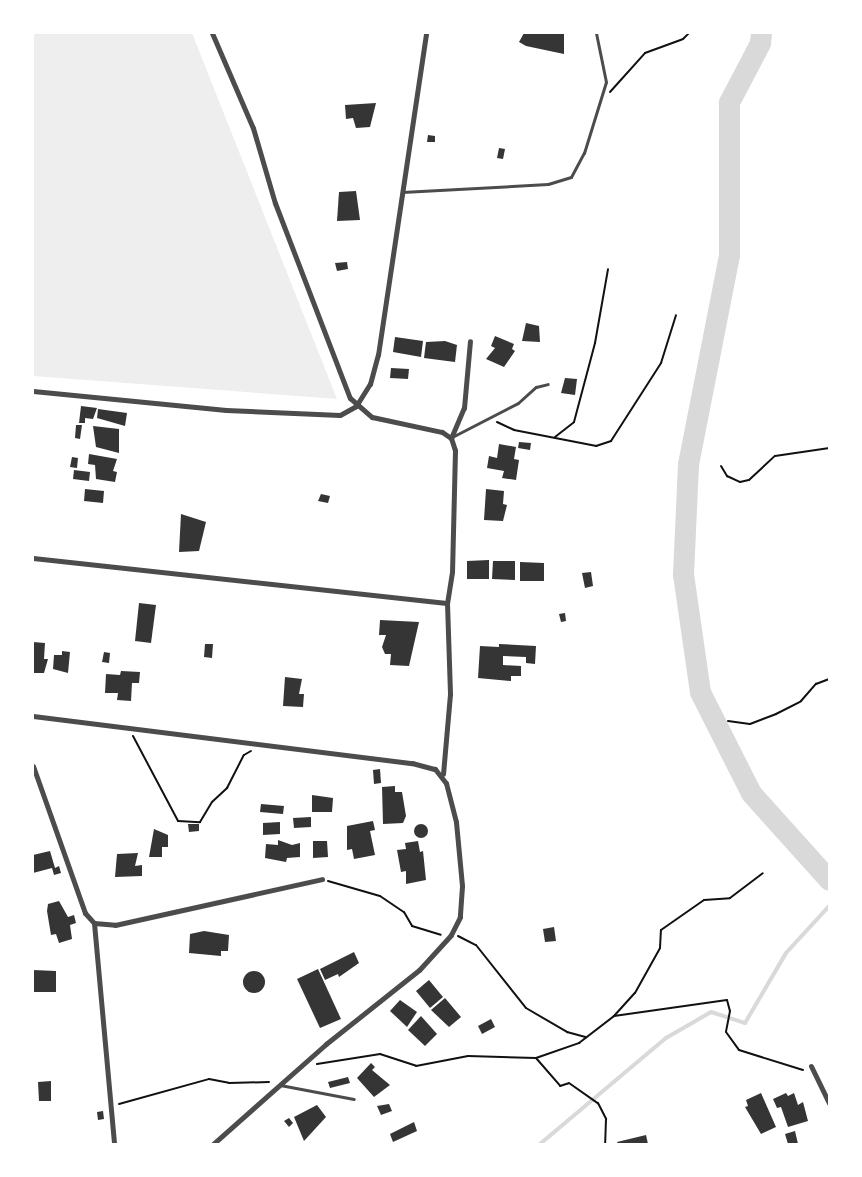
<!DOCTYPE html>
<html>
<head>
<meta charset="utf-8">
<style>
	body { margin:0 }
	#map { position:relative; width:862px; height:1177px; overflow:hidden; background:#fff; font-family:Karla,sans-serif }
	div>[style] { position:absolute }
	.green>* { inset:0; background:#eee }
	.stream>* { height:4px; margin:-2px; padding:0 2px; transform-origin:2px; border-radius:2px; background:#d9d9d9 }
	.river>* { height:21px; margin:-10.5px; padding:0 10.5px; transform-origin:10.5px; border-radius:10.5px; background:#d9d9d9 }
	.building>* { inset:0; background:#353535 }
	.round { border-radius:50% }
	.path>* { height:2px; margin:-1px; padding:0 1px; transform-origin:1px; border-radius:1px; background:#111 }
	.service>* { height:3px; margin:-1.5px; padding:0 1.5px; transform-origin:1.5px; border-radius:1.5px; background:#4c4c4c }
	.minor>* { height:5px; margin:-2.5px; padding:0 2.5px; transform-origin:2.5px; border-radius:2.5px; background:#4c4c4c }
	span { translate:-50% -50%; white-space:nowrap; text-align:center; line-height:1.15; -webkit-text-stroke:6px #fff; paint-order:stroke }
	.frame { position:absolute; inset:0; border:34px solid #fff; pointer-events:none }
</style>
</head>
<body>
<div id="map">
	<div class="green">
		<i style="clip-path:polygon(33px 33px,192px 33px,337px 399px,33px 376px)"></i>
	</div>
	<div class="stream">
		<i style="left:540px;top:1144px;width:165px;rotate:-40.1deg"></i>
		<i style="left:666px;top:1038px;width:52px;rotate:-30deg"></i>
		<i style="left:711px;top:1012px;width:36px;rotate:18deg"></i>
		<i style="left:745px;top:1023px;width:81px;rotate:-59.6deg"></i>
		<i style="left:786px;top:953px;width:64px;rotate:-47.5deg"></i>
	</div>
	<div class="river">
		<i style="left:761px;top:33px;width:10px;rotate:96deg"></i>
		<i style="left:760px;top:43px;width:67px;rotate:117.7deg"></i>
		<i style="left:729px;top:102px;width:153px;rotate:90deg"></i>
		<i style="left:729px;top:255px;width:213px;rotate:101.1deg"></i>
		<i style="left:688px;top:464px;width:110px;rotate:92.6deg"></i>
		<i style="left:683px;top:574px;width:119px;rotate:81.8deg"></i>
		<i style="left:700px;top:692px;width:113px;rotate:63.2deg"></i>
		<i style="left:751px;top:793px;width:117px;rotate:48.1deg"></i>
	</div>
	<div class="building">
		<i style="clip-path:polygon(524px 33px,564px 34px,564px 54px,526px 46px,519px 42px)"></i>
		<i style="clip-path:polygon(376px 103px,370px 127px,356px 128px,353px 118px,346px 119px,345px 105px)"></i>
		<i style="clip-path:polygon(428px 135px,435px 136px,435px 142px,427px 142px)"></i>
		<i style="clip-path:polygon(499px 148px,505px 149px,503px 159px,497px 158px)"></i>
		<i style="clip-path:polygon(356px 191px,360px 220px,337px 221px,339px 192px)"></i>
		<i style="clip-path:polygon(347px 262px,348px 269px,337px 271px,335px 263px)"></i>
		<i style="clip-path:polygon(526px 323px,539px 326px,540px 342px,522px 341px)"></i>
		<i style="clip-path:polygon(495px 336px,514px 344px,512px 349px,515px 351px,504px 367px,486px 359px,495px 348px,491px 346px)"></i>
		<i style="clip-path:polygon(395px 337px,423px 341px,421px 357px,393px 352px)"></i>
		<i style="clip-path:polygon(445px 341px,457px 345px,455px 362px,424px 358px,426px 342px)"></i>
		<i style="clip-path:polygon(391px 368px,409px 369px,408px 379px,390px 378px)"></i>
		<i style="clip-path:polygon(565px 378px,577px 379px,575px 395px,561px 393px)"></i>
		<i style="clip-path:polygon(81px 406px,97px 408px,93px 419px,85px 418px,85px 423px,79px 423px)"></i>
		<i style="clip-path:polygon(98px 409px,127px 413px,125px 426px,97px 418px)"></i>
		<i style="clip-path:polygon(76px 425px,82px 425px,80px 439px,75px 438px)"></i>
		<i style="clip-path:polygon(93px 426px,119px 429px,119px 453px,96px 447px)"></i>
		<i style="clip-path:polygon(519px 442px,531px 443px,530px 450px,518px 448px)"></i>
		<i style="clip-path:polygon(499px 444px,516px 447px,514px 459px,519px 460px,516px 480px,502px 478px,504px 471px,487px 468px,489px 456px,497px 458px)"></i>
		<i style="clip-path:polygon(89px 454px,117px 459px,113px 471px,117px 472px,115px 482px,96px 479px,95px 465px,88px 464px)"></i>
		<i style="clip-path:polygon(72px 457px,78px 458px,77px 468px,70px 467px)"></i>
		<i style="clip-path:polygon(74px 470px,90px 472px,89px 481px,73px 479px)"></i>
		<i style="clip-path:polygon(85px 489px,104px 491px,103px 503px,84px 501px)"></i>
		<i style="clip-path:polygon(486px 489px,504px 491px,503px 504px,507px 505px,503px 521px,484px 520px)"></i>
		<i style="clip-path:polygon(321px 494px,330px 496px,328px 503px,318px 501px)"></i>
		<i style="clip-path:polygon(181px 514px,206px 522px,199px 551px,179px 552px)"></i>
		<i style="clip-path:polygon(489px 560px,489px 579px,467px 579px,467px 561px)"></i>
		<i style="clip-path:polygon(493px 561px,515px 561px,515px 580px,492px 579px)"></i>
		<i style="clip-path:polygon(520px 562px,544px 563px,544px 581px,520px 581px)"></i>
		<i style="clip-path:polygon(591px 572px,593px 586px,585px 588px,582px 573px)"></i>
		<i style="clip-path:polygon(139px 603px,156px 605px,151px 643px,135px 641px)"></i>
		<i style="clip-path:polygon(565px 613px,566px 621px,561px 622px,559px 614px)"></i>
		<i style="clip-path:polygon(380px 620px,419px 622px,409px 666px,390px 665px,391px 654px,385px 654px,382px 647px,386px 635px,379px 635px)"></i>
		<i style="clip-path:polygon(33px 642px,45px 643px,44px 659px,48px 659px,44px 673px,33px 673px)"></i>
		<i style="clip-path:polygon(205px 644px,213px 644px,212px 658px,204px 657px)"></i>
		<i style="clip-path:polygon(499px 644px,536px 646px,535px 664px,526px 663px,526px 657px,503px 656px,503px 665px,521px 666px,521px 676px,511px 676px,511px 681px,478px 678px,480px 646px,499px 647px)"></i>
		<i style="clip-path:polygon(62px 651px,70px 652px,68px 673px,53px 669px,54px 655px,62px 655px)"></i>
		<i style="clip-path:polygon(104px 652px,110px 653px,109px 663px,102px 662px)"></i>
		<i style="clip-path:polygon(121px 671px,140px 672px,139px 683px,132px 683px,131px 701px,117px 700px,118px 693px,105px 693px,106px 674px,120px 675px)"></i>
		<i style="clip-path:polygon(285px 677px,302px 679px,299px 694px,304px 694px,303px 707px,283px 706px)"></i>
		<i style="clip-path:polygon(380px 769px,381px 783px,374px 784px,373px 770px)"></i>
		<i style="clip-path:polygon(395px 786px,395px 792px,402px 792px,406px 816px,403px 823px,383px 824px,382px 787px)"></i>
		<i style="clip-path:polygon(312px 795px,333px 798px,332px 812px,312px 812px)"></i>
		<i style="clip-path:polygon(261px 804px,284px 806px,283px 814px,260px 812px)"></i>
		<i style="clip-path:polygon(311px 817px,311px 827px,294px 828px,293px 818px)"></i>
		<i style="clip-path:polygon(373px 821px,375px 830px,370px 831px,375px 855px,354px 859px,352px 849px,347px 850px,347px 826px)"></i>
		<i style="clip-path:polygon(280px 822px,280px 834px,263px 835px,263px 823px)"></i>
		<i class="round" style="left:414px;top:824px;width:14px;height:14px"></i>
		<i style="clip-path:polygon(188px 824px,199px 824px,199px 831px,189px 832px)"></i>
		<i style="clip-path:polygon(154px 829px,168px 835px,168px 847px,162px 847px,162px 857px,149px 857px)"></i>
		<i style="clip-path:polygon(278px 840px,292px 845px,300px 843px,300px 857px,287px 858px,286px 862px,265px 858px,266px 844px,278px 845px)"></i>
		<i style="clip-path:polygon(313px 841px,327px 841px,328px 857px,313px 858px)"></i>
		<i style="clip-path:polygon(418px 841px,420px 852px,423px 851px,426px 880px,406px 884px,406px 871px,401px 872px,397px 850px,406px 849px,405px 843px)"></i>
		<i style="clip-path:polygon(50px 851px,55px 868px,59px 866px,61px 873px,54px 875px,52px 868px,33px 873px,33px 855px)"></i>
		<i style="clip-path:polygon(138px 853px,135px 866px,142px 865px,142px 876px,115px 877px,117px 854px)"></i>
		<i style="clip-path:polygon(59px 901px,68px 917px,74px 915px,76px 923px,70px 925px,72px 939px,59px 943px,56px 934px,51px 935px,47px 911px,48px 904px)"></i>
		<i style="clip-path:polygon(554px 927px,556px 941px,545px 942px,543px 929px)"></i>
		<i style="clip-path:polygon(204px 931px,229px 935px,228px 951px,221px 951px,221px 956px,189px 953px,190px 934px)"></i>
		<i style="clip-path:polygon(354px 952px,359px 963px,339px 977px,338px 974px,325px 980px,320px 969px)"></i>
		<i style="clip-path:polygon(318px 969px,341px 1019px,320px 1028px,297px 979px)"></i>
		<i style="clip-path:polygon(33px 970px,56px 971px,56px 992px,33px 992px)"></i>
		<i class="round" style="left:243px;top:971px;width:22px;height:22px"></i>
		<i style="clip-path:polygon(429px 980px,443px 997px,430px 1008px,416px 991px)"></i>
		<i style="clip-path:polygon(445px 998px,461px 1017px,449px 1027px,431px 1010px)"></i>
		<i style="clip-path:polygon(400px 1000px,417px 1012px,407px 1027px,390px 1011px)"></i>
		<i style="clip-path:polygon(421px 1016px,437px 1034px,425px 1046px,408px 1030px)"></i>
		<i style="clip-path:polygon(491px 1019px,495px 1027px,482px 1034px,478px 1026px)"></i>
		<i style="clip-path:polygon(371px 1063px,375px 1067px,372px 1070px,390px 1085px,374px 1097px,357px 1078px)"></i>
		<i style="clip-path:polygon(348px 1077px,350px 1083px,330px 1088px,328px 1082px)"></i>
		<i style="clip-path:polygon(51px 1081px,51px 1101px,39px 1101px,38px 1082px)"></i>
		<i style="clip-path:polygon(761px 1093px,776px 1127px,761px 1134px,745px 1107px,748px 1106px,746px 1100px)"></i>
		<i style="clip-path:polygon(786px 1093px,788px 1096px,794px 1093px,798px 1105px,803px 1102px,808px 1121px,788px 1127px,781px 1107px,777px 1108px,773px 1099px)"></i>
		<i style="clip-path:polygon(389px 1104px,392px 1111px,381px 1115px,377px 1106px)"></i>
		<i style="clip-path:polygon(317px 1105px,326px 1117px,304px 1141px,294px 1117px)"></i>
		<i style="clip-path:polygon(103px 1111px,104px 1119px,98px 1120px,97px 1112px)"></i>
		<i style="clip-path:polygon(289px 1118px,293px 1123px,289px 1127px,284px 1121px)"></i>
		<i style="clip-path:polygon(414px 1122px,417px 1131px,393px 1142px,390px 1134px)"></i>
		<i style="clip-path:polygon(795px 1131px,798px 1144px,788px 1144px,785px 1134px)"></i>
		<i style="clip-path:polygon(646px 1135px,648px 1144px,618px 1144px,617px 1142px)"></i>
	</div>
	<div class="path">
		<i style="left:610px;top:92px;width:52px;rotate:-48.1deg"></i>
		<i style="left:645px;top:53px;width:40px;rotate:-20.2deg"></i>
		<i style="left:683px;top:39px;width:8px;rotate:-45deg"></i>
		<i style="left:497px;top:422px;width:19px;rotate:25deg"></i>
		<i style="left:514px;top:430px;width:84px;rotate:11deg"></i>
		<i style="left:596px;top:446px;width:16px;rotate:-18deg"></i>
		<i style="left:611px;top:441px;width:93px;rotate:-57.3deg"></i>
		<i style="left:661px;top:363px;width:50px;rotate:-72.6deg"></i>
		<i style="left:555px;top:437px;width:24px;rotate:-38deg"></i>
		<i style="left:574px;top:422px;width:82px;rotate:-75.1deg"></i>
		<i style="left:595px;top:343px;width:75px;rotate:-80deg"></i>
		<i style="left:721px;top:466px;width:12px;rotate:59deg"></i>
		<i style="left:727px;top:476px;width:14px;rotate:25deg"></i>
		<i style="left:740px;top:482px;width:9px;rotate:-13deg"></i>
		<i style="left:749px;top:480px;width:35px;rotate:-43deg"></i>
		<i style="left:775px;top:456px;width:55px;rotate:-8.4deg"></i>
		<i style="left:728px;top:721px;width:22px;rotate:8deg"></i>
		<i style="left:750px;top:724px;width:28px;rotate:-21deg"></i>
		<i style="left:776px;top:714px;width:28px;rotate:-27deg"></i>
		<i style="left:801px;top:701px;width:23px;rotate:-49deg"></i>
		<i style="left:816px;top:684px;width:14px;rotate:-21deg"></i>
		<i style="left:133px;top:736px;width:96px;rotate:62.1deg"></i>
		<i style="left:178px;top:821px;width:22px;rotate:3deg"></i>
		<i style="left:200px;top:822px;width:23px;rotate:-59deg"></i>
		<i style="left:212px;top:802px;width:21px;rotate:-43deg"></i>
		<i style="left:227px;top:788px;width:37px;rotate:-63deg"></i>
		<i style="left:244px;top:755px;width:8px;rotate:-30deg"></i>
		<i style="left:328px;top:881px;width:54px;rotate:16.1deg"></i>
		<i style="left:380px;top:896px;width:29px;rotate:34deg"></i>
		<i style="left:404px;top:912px;width:16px;rotate:60deg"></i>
		<i style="left:412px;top:926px;width:30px;rotate:17deg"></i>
		<i style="left:458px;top:936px;width:20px;rotate:27deg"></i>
		<i style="left:476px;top:945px;width:80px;rotate:51.6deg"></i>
		<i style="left:526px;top:1008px;width:48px;rotate:30.3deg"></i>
		<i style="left:567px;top:1032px;width:20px;rotate:15deg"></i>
		<i style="left:614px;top:1016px;width:31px;rotate:-48deg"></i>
		<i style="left:635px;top:993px;width:51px;rotate:-60.9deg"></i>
		<i style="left:660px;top:948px;width:18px;rotate:-87deg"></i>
		<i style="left:661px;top:930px;width:52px;rotate:-34.9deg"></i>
		<i style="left:704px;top:900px;width:26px;rotate:-4deg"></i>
		<i style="left:730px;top:898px;width:41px;rotate:-37.1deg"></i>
		<i style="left:536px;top:1058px;width:37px;rotate:49deg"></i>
		<i style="left:560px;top:1086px;width:9px;rotate:-18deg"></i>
		<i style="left:569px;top:1083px;width:35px;rotate:35deg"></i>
		<i style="left:598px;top:1103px;width:18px;rotate:63deg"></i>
		<i style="left:606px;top:1119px;width:25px;rotate:92deg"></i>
		<i style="left:317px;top:1064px;width:64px;rotate:-9deg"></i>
		<i style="left:380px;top:1054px;width:38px;rotate:18deg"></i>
		<i style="left:416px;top:1066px;width:53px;rotate:-10.9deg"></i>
		<i style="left:468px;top:1056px;width:68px;rotate:1.7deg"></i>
		<i style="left:536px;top:1058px;width:46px;rotate:-19.2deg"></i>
		<i style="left:579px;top:1043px;width:44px;rotate:-37.6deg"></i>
		<i style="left:614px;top:1016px;width:114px;rotate:-8.1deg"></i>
		<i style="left:727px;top:1000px;width:11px;rotate:75deg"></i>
		<i style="left:730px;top:1011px;width:21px;rotate:101deg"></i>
		<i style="left:726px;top:1032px;width:22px;rotate:54deg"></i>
		<i style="left:739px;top:1050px;width:67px;rotate:17.4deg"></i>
		<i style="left:119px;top:1104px;width:93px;rotate:-15.5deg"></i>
		<i style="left:209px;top:1079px;width:20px;rotate:11deg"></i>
		<i style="left:229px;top:1083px;width:40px;rotate:-1.4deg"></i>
	</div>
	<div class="service">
		<i style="left:402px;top:192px;width:146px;rotate:-3.1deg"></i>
		<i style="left:548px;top:184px;width:24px;rotate:-17deg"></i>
		<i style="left:571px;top:177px;width:27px;rotate:-62deg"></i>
		<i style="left:584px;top:153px;width:74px;rotate:-72.8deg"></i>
		<i style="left:606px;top:82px;width:50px;rotate:-101.5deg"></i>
		<i style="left:452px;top:437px;width:74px;rotate:-27.3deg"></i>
		<i style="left:518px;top:403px;width:24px;rotate:-42deg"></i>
		<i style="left:536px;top:387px;width:12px;rotate:-14deg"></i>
		<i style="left:280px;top:1085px;width:75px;rotate:10.7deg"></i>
	</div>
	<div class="minor">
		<i style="left:212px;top:33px;width:103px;rotate:66.7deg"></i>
		<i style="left:253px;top:128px;width:78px;rotate:73.7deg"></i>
		<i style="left:275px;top:203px;width:209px;rotate:69deg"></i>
		<i style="left:350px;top:398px;width:29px;rotate:41deg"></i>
		<i style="left:372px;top:417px;width:72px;rotate:12.1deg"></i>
		<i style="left:442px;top:432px;width:11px;rotate:34deg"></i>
		<i style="left:451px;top:438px;width:13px;rotate:72deg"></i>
		<i style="left:455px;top:450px;width:122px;rotate:91.4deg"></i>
		<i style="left:452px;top:572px;width:31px;rotate:99deg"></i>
		<i style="left:447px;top:603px;width:91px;rotate:88.1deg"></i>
		<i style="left:450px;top:694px;width:80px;rotate:95deg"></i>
		<i style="left:33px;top:391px;width:194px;rotate:5.6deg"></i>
		<i style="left:226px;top:410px;width:114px;rotate:2.5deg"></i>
		<i style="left:340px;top:415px;width:18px;rotate:-29deg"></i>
		<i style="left:356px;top:406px;width:26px;rotate:-58deg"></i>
		<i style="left:370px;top:384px;width:30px;rotate:-75deg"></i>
		<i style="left:378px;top:355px;width:326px;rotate:-81.5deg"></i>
		<i style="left:451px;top:438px;width:33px;rotate:-67deg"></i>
		<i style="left:464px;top:408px;width:67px;rotate:-84.9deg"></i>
		<i style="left:33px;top:558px;width:416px;rotate:6.2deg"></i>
		<i style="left:33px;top:716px;width:382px;rotate:7.1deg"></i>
		<i style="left:412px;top:763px;width:24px;rotate:15deg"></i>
		<i style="left:435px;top:769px;width:18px;rotate:52deg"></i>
		<i style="left:446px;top:783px;width:40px;rotate:75.6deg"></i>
		<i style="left:456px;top:822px;width:64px;rotate:84.6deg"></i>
		<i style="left:462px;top:886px;width:31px;rotate:94deg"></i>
		<i style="left:460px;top:917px;width:20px;rotate:117deg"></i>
		<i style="left:451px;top:935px;width:47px;rotate:132.4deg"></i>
		<i style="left:419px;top:970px;width:119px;rotate:141.5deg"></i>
		<i style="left:326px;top:1044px;width:151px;rotate:138.5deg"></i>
		<i style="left:33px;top:766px;width:156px;rotate:70.5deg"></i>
		<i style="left:85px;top:913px;width:13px;rotate:48deg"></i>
		<i style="left:94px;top:923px;width:21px;rotate:5deg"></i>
		<i style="left:115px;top:925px;width:212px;rotate:-12.5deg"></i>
		<i style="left:94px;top:923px;width:222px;rotate:84.8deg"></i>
		<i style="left:811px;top:1066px;width:41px;rotate:64.1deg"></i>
	</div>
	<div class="frame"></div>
</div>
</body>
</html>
